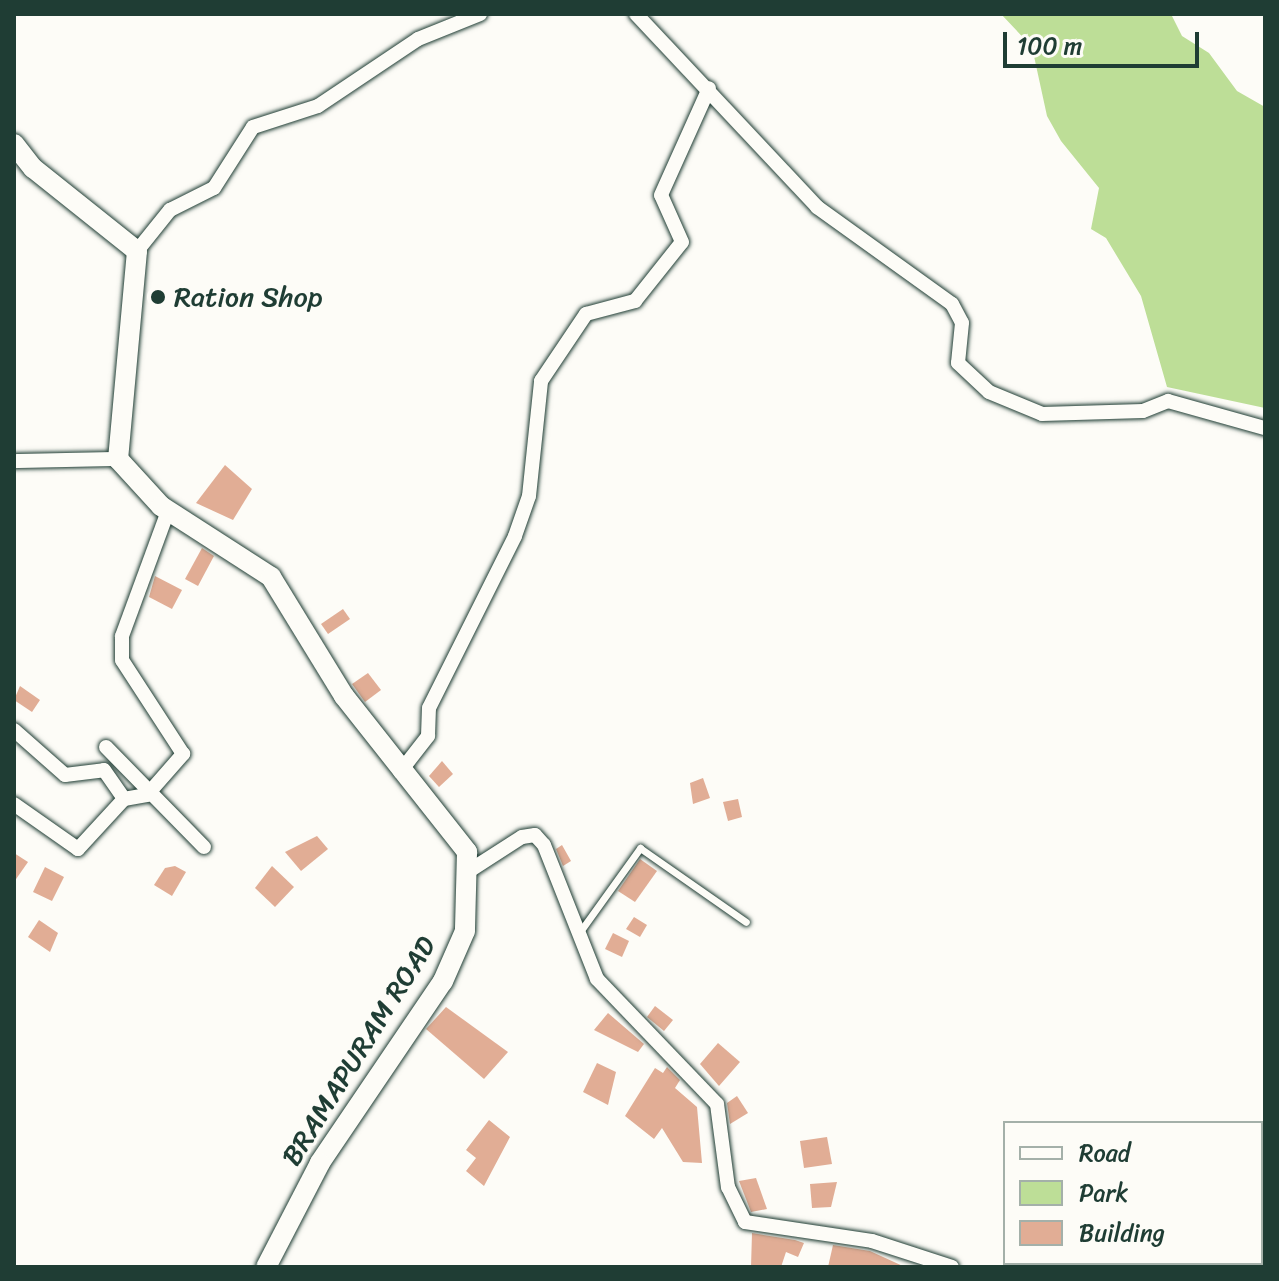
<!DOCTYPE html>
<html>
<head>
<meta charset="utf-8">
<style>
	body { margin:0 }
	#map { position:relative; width:1279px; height:1281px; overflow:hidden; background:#fdfcf7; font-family:Sriracha,sans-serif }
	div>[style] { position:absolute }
	.green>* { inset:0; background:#bdde97 }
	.stream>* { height:4px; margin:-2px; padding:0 2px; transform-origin:2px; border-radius:2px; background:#7dc5dd }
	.building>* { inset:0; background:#e1ad95 }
	.roads { filter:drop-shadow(0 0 2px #1f3d34) drop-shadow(0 0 2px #1f3d34) }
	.lane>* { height:7px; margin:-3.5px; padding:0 3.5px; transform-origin:3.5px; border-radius:3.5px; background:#fdfcf7 }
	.street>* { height:14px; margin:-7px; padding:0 7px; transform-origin:7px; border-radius:7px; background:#fdfcf7 }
	.secondary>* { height:20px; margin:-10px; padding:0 10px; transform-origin:10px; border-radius:10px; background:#fdfcf7 }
	.dots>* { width:22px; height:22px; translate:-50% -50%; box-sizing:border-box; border:4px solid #fdfcf7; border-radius:50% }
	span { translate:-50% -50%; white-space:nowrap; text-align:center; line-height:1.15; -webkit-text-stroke:6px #fdfcf7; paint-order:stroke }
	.poi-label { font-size:28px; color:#1f3d34 }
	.left { translate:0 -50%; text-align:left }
	.street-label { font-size:28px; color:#1f3d34 }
	.frame { position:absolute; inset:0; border:16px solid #1f3d34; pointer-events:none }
	.legend { position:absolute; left:1003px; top:1121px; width:260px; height:144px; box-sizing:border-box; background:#fdfcf7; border:2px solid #a4b0a9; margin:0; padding:10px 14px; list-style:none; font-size:24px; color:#1f3d34 }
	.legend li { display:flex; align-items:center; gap:16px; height:40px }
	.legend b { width:40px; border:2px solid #a4b0a9 }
	.scale { position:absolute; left:1003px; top:32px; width:196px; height:36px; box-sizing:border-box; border:4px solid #1f3d34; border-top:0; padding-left:10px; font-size:24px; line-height:28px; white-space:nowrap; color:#1f3d34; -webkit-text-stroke:6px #fdfcf7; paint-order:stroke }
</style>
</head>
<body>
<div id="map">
	<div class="green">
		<i style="clip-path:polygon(1001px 14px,1171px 14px,1182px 36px,1209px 53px,1237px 91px,1265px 107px,1265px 408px,1167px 387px,1141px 296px,1106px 238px,1091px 229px,1099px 188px,1061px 141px,1047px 116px,1032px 47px)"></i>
	</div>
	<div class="stream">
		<i style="left:1100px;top:1263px;width:4px;rotate:63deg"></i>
	</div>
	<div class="building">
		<i style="clip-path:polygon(225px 465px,252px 489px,233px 520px,196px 503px)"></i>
		<i style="clip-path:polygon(202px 548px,214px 556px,198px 586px,185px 579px)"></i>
		<i style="clip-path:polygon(155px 576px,182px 590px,172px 609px,149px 597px)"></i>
		<i style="clip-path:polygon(343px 609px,350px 619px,328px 634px,321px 624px)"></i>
		<i style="clip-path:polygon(368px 673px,381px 690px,365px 702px,352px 684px)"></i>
		<i style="clip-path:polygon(20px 686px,40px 700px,32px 712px,14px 700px)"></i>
		<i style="clip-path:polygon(442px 761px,453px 774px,439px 787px,429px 776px)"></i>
		<i style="clip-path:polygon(703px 778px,710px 798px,693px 804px,690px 783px)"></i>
		<i style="clip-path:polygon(738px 799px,742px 817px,728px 821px,723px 802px)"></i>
		<i style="clip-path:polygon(317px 836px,328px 849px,301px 871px,285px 852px)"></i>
		<i style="clip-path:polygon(562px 845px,571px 861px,563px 866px,556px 849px)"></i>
		<i style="clip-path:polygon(14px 853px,28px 862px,14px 882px)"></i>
		<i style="clip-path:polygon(640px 859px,657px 871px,635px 902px,618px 891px)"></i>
		<i style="clip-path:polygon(175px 866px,186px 872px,172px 896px,154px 885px,165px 868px)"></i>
		<i style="clip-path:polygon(272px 866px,294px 887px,275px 907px,255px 888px)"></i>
		<i style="clip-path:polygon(45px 867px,64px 877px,52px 901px,33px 892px)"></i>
		<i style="clip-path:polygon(634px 917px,647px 925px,640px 937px,626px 929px)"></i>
		<i style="clip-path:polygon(39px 920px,58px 933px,50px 952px,28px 937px)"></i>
		<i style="clip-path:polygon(613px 933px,629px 941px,622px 957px,605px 949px)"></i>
		<i style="clip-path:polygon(655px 1006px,673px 1020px,664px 1031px,647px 1017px)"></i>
		<i style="clip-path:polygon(446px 1007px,508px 1052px,484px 1079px,426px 1029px)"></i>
		<i style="clip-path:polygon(608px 1013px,644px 1044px,638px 1052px,594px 1030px)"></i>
		<i style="clip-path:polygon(718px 1043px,740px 1062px,719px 1086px,700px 1064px)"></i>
		<i style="clip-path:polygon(597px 1063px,616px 1072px,608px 1105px,583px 1092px)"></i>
		<i style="clip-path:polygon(667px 1067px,680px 1080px,675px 1088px,697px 1107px,702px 1163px,683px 1162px,662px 1128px,654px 1139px,625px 1116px,655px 1068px,663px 1073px)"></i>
		<i style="clip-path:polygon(737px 1096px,748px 1113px,730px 1124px,727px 1103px)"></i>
		<i style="clip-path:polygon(489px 1120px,510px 1137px,484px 1186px,466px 1171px,476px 1158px,466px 1150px)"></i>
		<i style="clip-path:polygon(827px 1137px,832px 1164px,804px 1168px,800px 1141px)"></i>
		<i style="clip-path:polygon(756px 1178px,767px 1209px,751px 1212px,739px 1181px)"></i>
		<i style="clip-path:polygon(837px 1182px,831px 1207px,812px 1208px,810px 1184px)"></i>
		<i style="clip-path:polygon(752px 1233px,795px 1240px,804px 1243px,798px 1257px,786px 1252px,781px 1267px,751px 1267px)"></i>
		<i style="clip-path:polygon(833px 1245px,870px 1251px,905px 1267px,828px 1267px)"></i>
	</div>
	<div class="roads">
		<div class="lane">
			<i style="left:579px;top:933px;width:105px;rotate:-54.3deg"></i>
			<i style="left:640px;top:848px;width:129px;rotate:34.9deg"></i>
		</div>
		<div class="street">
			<i style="left:636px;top:14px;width:265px;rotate:46.8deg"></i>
			<i style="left:817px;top:207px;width:166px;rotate:35.7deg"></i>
			<i style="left:952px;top:304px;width:21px;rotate:62deg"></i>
			<i style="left:962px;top:323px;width:40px;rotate:95.7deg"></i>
			<i style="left:958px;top:363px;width:42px;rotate:43.1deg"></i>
			<i style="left:989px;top:392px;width:57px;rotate:22.5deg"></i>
			<i style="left:1042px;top:414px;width:101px;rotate:-1.7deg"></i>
			<i style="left:1143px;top:411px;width:27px;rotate:-22deg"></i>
			<i style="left:1168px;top:401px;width:101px;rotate:15.6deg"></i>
			<i style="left:137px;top:251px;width:53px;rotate:-51.2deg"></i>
			<i style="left:170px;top:210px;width:49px;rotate:-26.6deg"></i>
			<i style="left:214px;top:188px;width:72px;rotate:-57.4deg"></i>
			<i style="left:253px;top:127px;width:68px;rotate:-17.9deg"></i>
			<i style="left:318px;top:106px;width:120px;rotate:-33.8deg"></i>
			<i style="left:418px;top:39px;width:67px;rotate:-22deg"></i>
			<i style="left:14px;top:461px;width:104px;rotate:-1.1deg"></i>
			<i style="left:14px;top:730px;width:68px;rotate:41.4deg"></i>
			<i style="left:65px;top:775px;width:39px;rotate:-7deg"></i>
			<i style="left:104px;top:770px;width:35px;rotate:55deg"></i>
			<i style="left:124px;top:799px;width:68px;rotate:132.6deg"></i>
			<i style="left:78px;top:849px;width:78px;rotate:-144.9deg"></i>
			<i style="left:106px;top:747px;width:140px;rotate:45.6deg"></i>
			<i style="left:400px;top:772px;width:46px;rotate:-52.1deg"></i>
			<i style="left:428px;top:736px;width:28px;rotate:-88deg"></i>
			<i style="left:429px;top:708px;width:192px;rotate:-63.4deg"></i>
			<i style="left:515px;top:536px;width:42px;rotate:-70.7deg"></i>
			<i style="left:529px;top:496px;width:116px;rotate:-84deg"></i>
			<i style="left:541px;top:381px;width:81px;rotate:-56.1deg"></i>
			<i style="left:586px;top:314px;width:51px;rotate:-14.9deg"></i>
			<i style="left:635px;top:301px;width:75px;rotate:-51.5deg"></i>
			<i style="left:682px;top:242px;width:51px;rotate:-114.1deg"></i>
			<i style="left:661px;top:195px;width:117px;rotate:-65.8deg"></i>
			<i style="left:124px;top:799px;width:23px;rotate:-10deg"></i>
			<i style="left:147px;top:795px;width:55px;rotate:-48.7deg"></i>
			<i style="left:183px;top:754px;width:112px;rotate:-123deg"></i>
			<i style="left:122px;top:660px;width:24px;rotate:-90deg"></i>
			<i style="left:122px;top:636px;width:133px;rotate:-69.8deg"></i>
			<i style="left:469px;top:871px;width:63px;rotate:-32.7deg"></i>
			<i style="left:522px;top:837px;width:13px;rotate:-9deg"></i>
			<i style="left:535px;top:835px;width:13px;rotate:48deg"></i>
			<i style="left:544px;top:845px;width:144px;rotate:68.4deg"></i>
			<i style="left:597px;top:979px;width:173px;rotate:46.2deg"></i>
			<i style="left:717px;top:1104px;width:84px;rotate:82.5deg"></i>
			<i style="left:728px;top:1187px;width:39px;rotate:64deg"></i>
			<i style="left:745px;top:1222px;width:128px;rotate:8.5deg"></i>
			<i style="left:872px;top:1241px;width:84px;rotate:18deg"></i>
			<i style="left:1261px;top:1173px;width:5px;rotate:-37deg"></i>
			<i style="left:1037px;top:1267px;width:8px;rotate:-30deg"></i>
		</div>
		<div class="secondary">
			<i style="left:14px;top:144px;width:31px;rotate:52deg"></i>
			<i style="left:33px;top:168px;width:133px;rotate:38.6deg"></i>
			<i style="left:137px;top:251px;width:209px;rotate:95.2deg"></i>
			<i style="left:118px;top:459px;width:64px;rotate:47.5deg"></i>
			<i style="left:161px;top:506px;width:131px;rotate:32.8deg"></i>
			<i style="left:271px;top:577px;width:140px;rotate:58.5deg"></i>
			<i style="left:344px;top:696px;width:199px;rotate:51.7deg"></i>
			<i style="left:467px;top:852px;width:79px;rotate:91.5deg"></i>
			<i style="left:465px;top:931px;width:55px;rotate:113.7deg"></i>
			<i style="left:443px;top:981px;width:220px;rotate:124.1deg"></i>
			<i style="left:320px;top:1163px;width:117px;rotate:117.4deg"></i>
		</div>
	</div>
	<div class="dots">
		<i style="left:158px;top:297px;background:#1f3d34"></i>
	</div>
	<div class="poi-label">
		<span class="left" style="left:174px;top:297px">Ration Shop</span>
	</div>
	<div class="street-label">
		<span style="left:359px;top:1051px;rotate:-58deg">BRAMAPURAM ROAD</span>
	</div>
	<div class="frame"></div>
	<ul class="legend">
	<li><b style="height:10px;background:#fdfcf7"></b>Road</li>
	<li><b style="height:22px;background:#bdde97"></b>Park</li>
	<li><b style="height:22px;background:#e1ad95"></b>Building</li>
	</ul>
	<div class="scale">100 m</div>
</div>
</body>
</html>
